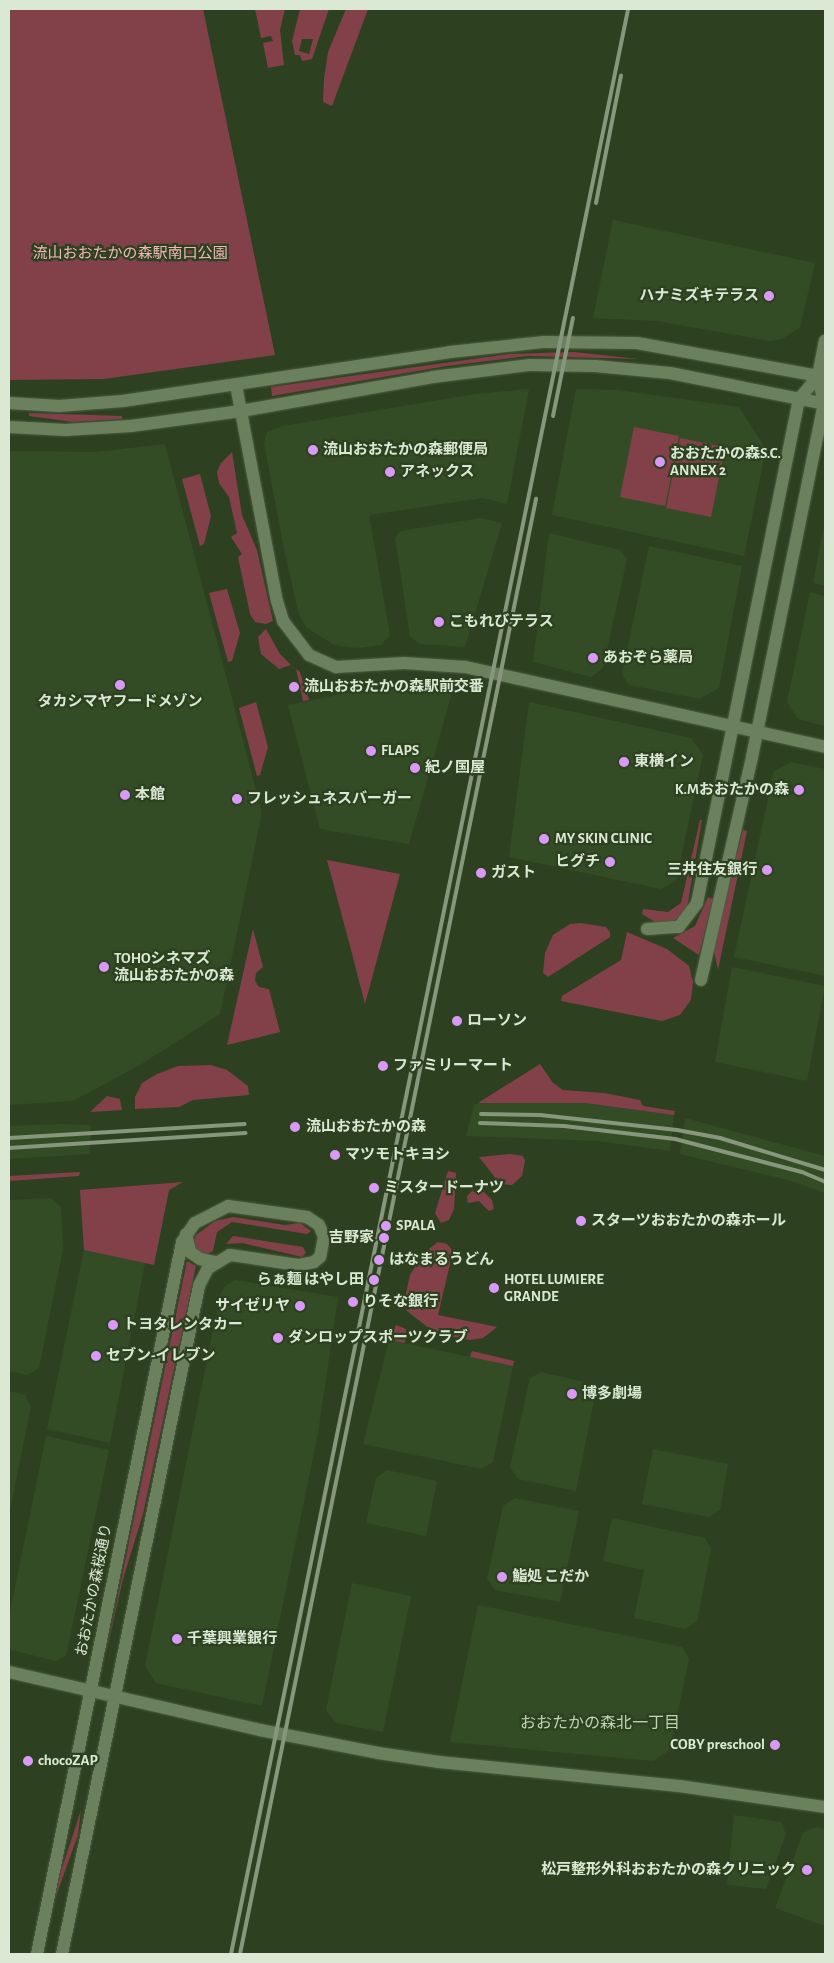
<!DOCTYPE html>
<html>
<head>
<meta charset="utf-8">
<style>
	body { margin:0 }
	#map { position:relative; width:834px; height:1963px; overflow:hidden; background:#2d4120; font-family:"Alegreya Sans","Noto Sans JP",sans-serif }
	div>[style] { position:absolute }
	.built>* { inset:0; background:#344c25 }
	.green>* { inset:0; background:#824149 }
	.roads { filter:drop-shadow(0 0 1px #4c5e40) drop-shadow(0 0 1px #4c5e40) }
	.tertiary>* { height:12px; margin:-6px; padding:0 6px; transform-origin:6px; border-radius:6px; background:#6b815d }
	.rail>* { height:4px; margin:-2px; padding:0 2px; transform-origin:2px; border-radius:2px; background:#86977c }
	.dots>* { width:14px; height:14px; translate:-50% -50%; box-sizing:border-box; border:2px solid #2d4120; border-radius:50% }
	span { translate:-50% -50%; white-space:nowrap; text-align:center; line-height:1.15; -webkit-text-stroke:4.5px #2d4120; paint-order:stroke }
	.park-label { font-size:15px; color:#f4b7bb }
	.poi-label { font-size:15px; color:#dbe8d4; font-weight:700 }
	.right { translate:-100% -50%; text-align:right }
	.left { translate:0 -50%; text-align:left }
	.street-label { font-size:15px; color:#dbe8d4 }
	.neighbourhood-label { font-size:16px; color:#bed7b0 }
	.frame { position:absolute; inset:0; border:10px solid #dbe8d4; pointer-events:none }
</style>
</head>
<body>
<div id="map">
	<div class="built">
		<i style="clip-path:polygon(613px 220px,815px 263px,800px 327px,782px 339px,770px 341px,657px 321px,593px 318px)"></i>
		<i style="clip-path:polygon(529px 389px,507px 504px,483px 498px,369px 515px,390px 635px,381px 645px,357px 648px,334px 645px,306px 627px,299px 615px,284px 549px,264px 443px,267px 432px,282px 426px,475px 394px)"></i>
		<i style="clip-path:polygon(576px 389px,618px 390px,739px 407px,766px 449px,744px 556px,552px 515px)"></i>
		<i style="clip-path:polygon(165px 444px,262px 813px,220px 1014px,140px 1065px,73px 1101px,9px 1105px,9px 451px,96px 452px)"></i>
		<i style="clip-path:polygon(481px 518px,502px 523px,465px 647px,419px 644px,410px 636px,395px 538px,400px 531px)"></i>
		<i style="clip-path:polygon(825px 521px,825px 586px,813px 583px)"></i>
		<i style="clip-path:polygon(549px 533px,620px 550px,627px 559px,603px 668px,591px 677px,533px 662px)"></i>
		<i style="clip-path:polygon(649px 546px,742px 566px,719px 688px,700px 699px,629px 685px,622px 674px)"></i>
		<i style="clip-path:polygon(810px 592px,825px 596px,825px 726px,798px 719px,787px 702px)"></i>
		<i style="clip-path:polygon(418px 683px,454px 686px,409px 844px,320px 829px,288px 705px,387px 685px)"></i>
		<i style="clip-path:polygon(529px 702px,691px 738px,703px 755px,676px 881px,661px 889px,509px 857px)"></i>
		<i style="clip-path:polygon(791px 762px,825px 769px,825px 976px,734px 957px,774px 771px)"></i>
		<i style="clip-path:polygon(732px 967px,825px 986px,807px 1081px,715px 1062px)"></i>
		<i style="clip-path:polygon(478px 1103px,585px 1103px,674px 1115px,670px 1151px,598px 1141px,466px 1136px,474px 1105px)"></i>
		<i style="clip-path:polygon(685px 1118px,825px 1156px,825px 1193px,788px 1180px,680px 1154px)"></i>
		<i style="clip-path:polygon(60px 1124px,91px 1125px,90px 1154px,9px 1159px,9px 1126px)"></i>
		<i style="clip-path:polygon(51px 1198px,61px 1207px,63px 1249px,39px 1368px,27px 1375px,9px 1371px,9px 1200px)"></i>
		<i style="clip-path:polygon(84px 1250px,145px 1263px,110px 1443px,47px 1429px)"></i>
		<i style="clip-path:polygon(235px 1280px,338px 1297px,318px 1433px,262px 1706px,156px 1683px,145px 1666px,220px 1296px,224px 1287px)"></i>
		<i style="clip-path:polygon(389px 1340px,513px 1366px,493px 1462px,482px 1469px,363px 1444px)"></i>
		<i style="clip-path:polygon(541px 1372px,597px 1385px,576px 1491px,518px 1479px,510px 1467px,530px 1378px)"></i>
		<i style="clip-path:polygon(9px 1391px,25px 1395px,31px 1406px,9px 1515px)"></i>
		<i style="clip-path:polygon(46px 1436px,109px 1450px,66px 1656px,56px 1661px,11px 1650px,9px 1646px,9px 1617px)"></i>
		<i style="clip-path:polygon(653px 1449px,728px 1464px,720px 1510px,709px 1517px,642px 1504px)"></i>
		<i style="clip-path:polygon(387px 1470px,437px 1481px,426px 1536px,366px 1523px,376px 1478px)"></i>
		<i style="clip-path:polygon(515px 1498px,579px 1511px,560px 1602px,495px 1590px,487px 1579px,503px 1506px)"></i>
		<i style="clip-path:polygon(612px 1518px,705px 1538px,711px 1549px,697px 1621px,685px 1629px,634px 1618px,644px 1570px,603px 1561px)"></i>
		<i style="clip-path:polygon(352px 1583px,411px 1596px,383px 1732px,336px 1723px,326px 1710px)"></i>
		<i style="clip-path:polygon(478px 1605px,682px 1647px,689px 1659px,670px 1750px,653px 1761px,450px 1742px)"></i>
		<i style="clip-path:polygon(734px 1815px,781px 1822px,786px 1834px,766px 1889px,727px 1885px)"></i>
		<i style="clip-path:polygon(815px 1827px,825px 1829px,825px 1926px,775px 1908px,803px 1833px)"></i>
	</div>
	<div class="green">
		<i style="clip-path:polygon(9px 9px,203px 9px,275px 355px,104px 379px,9px 380px)"></i>
		<i style="clip-path:polygon(255px 9px,285px 9px,280px 30px,284px 65px,268px 68px,263px 43px,273px 41px,271px 36px,261px 38px)"></i>
		<i style="clip-path:polygon(evenodd,300px 9px,329px 9px,312px 59px,302px 61px,300px 55px,295px 55px,292px 41px,300px 9px,302px 39px,313px 39px,309px 54px,299px 51px,302px 39px)"></i>
		<i style="clip-path:polygon(346px 9px,368px 9px,332px 106px,323px 102px,324px 79px,328px 52px)"></i>
		<i style="clip-path:polygon(574px 352px,639px 359px,527px 356px,447px 366px,272px 396px,271px 387px,509px 354px)"></i>
		<i style="clip-path:polygon(29px 413px,122px 416px,122px 419px,73px 422px,29px 416px)"></i>
		<i style="clip-path:polygon(634px 427px,679px 436px,665px 506px,620px 497px)"></i>
		<i style="clip-path:polygon(680px 438px,725px 447px,711px 517px,666px 508px)"></i>
		<i style="clip-path:polygon(232px 452px,242px 515px,257px 550px,273px 621px,266px 624px,255px 622px,250px 614px,238px 557px,242px 554px,231px 537px,237px 533px,229px 497px,219px 483px,217px 472px,221px 463px)"></i>
		<i style="clip-path:polygon(200px 474px,211px 516px,204px 544px,200px 546px,182px 479px)"></i>
		<i style="clip-path:polygon(227px 589px,240px 633px,232px 661px,228px 662px,209px 593px)"></i>
		<i style="clip-path:polygon(266px 629px,280px 654px,291px 665px,279px 669px,261px 654px,258px 637px)"></i>
		<i style="clip-path:polygon(296px 669px,300px 672px,309px 700px,303px 701px)"></i>
		<i style="clip-path:polygon(256px 702px,268px 747px,260px 775px,257px 776px,239px 708px)"></i>
		<i style="clip-path:polygon(700px 820px,702px 820px,687px 908px,675px 921px,655px 922px,642px 914px,643px 909px,668px 912px,681px 903px)"></i>
		<i style="clip-path:polygon(743px 830px,747px 831px,718px 970px,713px 947px)"></i>
		<i style="clip-path:polygon(327px 860px,400px 874px,365px 1004px,350px 946px)"></i>
		<i style="clip-path:polygon(708px 897px,713px 899px,699px 955px,673px 938px,695px 926px)"></i>
		<i style="clip-path:polygon(581px 923px,606px 927px,610px 932px,610px 937px,548px 977px,543px 973px,545px 953px,553px 935px,570px 924px)"></i>
		<i style="clip-path:polygon(253px 929px,263px 967px,256px 973px,255px 981px,259px 987px,269px 989px,280px 1032px,227px 1045px)"></i>
		<i style="clip-path:polygon(627px 932px,667px 949px,689px 966px,693px 982px,691px 1000px,680px 1015px,662px 1021px,561px 1001px,562px 996px,621px 960px)"></i>
		<i style="clip-path:polygon(540px 1064px,553px 1083px,563px 1090px,604px 1093px,640px 1100px,643px 1106px,675px 1111px,674px 1115px,585px 1103px,478px 1103px)"></i>
		<i style="clip-path:polygon(211px 1065px,227px 1070px,248px 1086px,249px 1095px,193px 1100px,179px 1107px,135px 1109px,135px 1097px,142px 1083px,157px 1074px,178px 1066px)"></i>
		<i style="clip-path:polygon(107px 1096px,120px 1099px,122px 1110px,90px 1112px)"></i>
		<i style="clip-path:polygon(510px 1154px,523px 1156px,525px 1161px,522px 1176px,512px 1185px,500px 1184px,479px 1157px)"></i>
		<i style="clip-path:polygon(448px 1171px,456px 1173px,454px 1209px,449px 1220px,441px 1223px,435px 1213px)"></i>
		<i style="clip-path:polygon(80px 1172px,79px 1176px,9px 1181px,9px 1176px)"></i>
		<i style="clip-path:polygon(183px 1182px,169px 1190px,154px 1265px,84px 1250px,80px 1190px)"></i>
		<i style="clip-path:polygon(473px 1190px,484px 1192px,492px 1200px,494px 1209px,489px 1211px,479px 1201px,468px 1203px,467px 1196px)"></i>
		<i style="clip-path:polygon(233px 1217px,285px 1225px,300px 1223px,311px 1231px,307px 1234px,232px 1222px,217px 1232px,213px 1251px,202px 1256px,198px 1254px,193px 1242px,196px 1235px,215px 1221px)"></i>
		<i style="clip-path:polygon(233px 1236px,303px 1247px,306px 1253px,302px 1257px,242px 1243px,226px 1244px)"></i>
		<i style="clip-path:polygon(438px 1242px,447px 1244px,453px 1251px,438px 1315px,497px 1327px,483px 1338px,470px 1340px,435px 1333px,407px 1311px,404px 1302px,410px 1275px,424px 1253px)"></i>
		<i style="clip-path:polygon(187px 1261px,196px 1266px,143px 1514px,123px 1579px,106px 1654px)"></i>
		<i style="clip-path:polygon(396px 1325px,406px 1329px,405px 1343px,389px 1340px)"></i>
		<i style="clip-path:polygon(472px 1351px,514px 1361px,513px 1366px,470px 1357px)"></i>
		<i style="clip-path:polygon(81px 1810px,78px 1835px,55px 1899px,61px 1871px)"></i>
	</div>
	<div class="roads">
		<div class="tertiary">
			<i style="left:236px;top:385px;width:220px;rotate:79.3deg"></i>
			<i style="left:277px;top:601px;width:21px;rotate:73deg"></i>
			<i style="left:283px;top:621px;width:43px;rotate:52.6deg"></i>
			<i style="left:309px;top:655px;width:30px;rotate:24deg"></i>
			<i style="left:336px;top:667px;width:68px;rotate:-3.4deg"></i>
			<i style="left:404px;top:663px;width:61px;rotate:3.8deg"></i>
			<i style="left:465px;top:667px;width:369px;rotate:12.5deg"></i>
			<i style="left:9px;top:403px;width:50px;rotate:3.4deg"></i>
			<i style="left:59px;top:406px;width:64px;rotate:-4.5deg"></i>
			<i style="left:123px;top:401px;width:331px;rotate:-8.5deg"></i>
			<i style="left:450px;top:352px;width:95px;rotate:-6.1deg"></i>
			<i style="left:544px;top:342px;width:93px;rotate:0.6deg"></i>
			<i style="left:637px;top:343px;width:191px;rotate:10.3deg"></i>
			<i style="left:9px;top:427px;width:56px;rotate:3.1deg"></i>
			<i style="left:65px;top:430px;width:66px;rotate:-3.5deg"></i>
			<i style="left:131px;top:426px;width:111px;rotate:-7.8deg"></i>
			<i style="left:241px;top:411px;width:195px;rotate:-10deg"></i>
			<i style="left:433px;top:377px;width:98px;rotate:-7.1deg"></i>
			<i style="left:530px;top:365px;width:65px;rotate:0.9deg"></i>
			<i style="left:595px;top:366px;width:75px;rotate:5.3deg"></i>
			<i style="left:670px;top:373px;width:158px;rotate:11.3deg"></i>
			<i style="left:647px;top:929px;width:32px;rotate:-4deg"></i>
			<i style="left:679px;top:927px;width:30px;rotate:-53deg"></i>
			<i style="left:697px;top:903px;width:514px;rotate:-78.56deg"></i>
			<i style="left:799px;top:399px;width:30px;rotate:-50deg"></i>
			<i style="left:701px;top:980px;width:229px;rotate:-77.1deg"></i>
			<i style="left:752px;top:757px;width:360px;rotate:-78.5deg"></i>
			<i style="left:824px;top:404px;width:29px;rotate:-102deg"></i>
			<i style="left:818px;top:376px;width:36px;rotate:-79deg"></i>
			<i style="left:186px;top:1234px;width:18px;rotate:77deg"></i>
			<i style="left:190px;top:1252px;width:12px;rotate:35deg"></i>
			<i style="left:200px;top:1259px;width:15px;rotate:11deg"></i>
			<i style="left:9px;top:1672px;width:258px;rotate:13deg"></i>
			<i style="left:260px;top:1730px;width:120px;rotate:11deg"></i>
			<i style="left:378px;top:1753px;width:62px;rotate:8.4deg"></i>
			<i style="left:439px;top:1762px;width:241px;rotate:5.7deg"></i>
			<i style="left:679px;top:1786px;width:148px;rotate:8.2deg"></i>
			<i style="left:37px;top:1954px;width:727px;rotate:-78.49deg"></i>
			<i style="left:182px;top:1242px;width:23px;rotate:-56deg"></i>
			<i style="left:195px;top:1223px;width:37px;rotate:-27deg"></i>
			<i style="left:228px;top:1206px;width:80px;rotate:7.9deg"></i>
			<i style="left:307px;top:1217px;width:14px;rotate:34deg"></i>
			<i style="left:319px;top:1225px;width:13px;rotate:67deg"></i>
			<i style="left:324px;top:1237px;width:20px;rotate:101deg"></i>
			<i style="left:320px;top:1257px;width:8px;rotate:140deg"></i>
			<i style="left:314px;top:1262px;width:16px;rotate:169deg"></i>
			<i style="left:298px;top:1265px;width:69px;rotate:-171.6deg"></i>
			<i style="left:230px;top:1255px;width:26px;rotate:149deg"></i>
			<i style="left:208px;top:1268px;width:20px;rotate:117deg"></i>
			<i style="left:199px;top:1286px;width:682px;rotate:101.59deg"></i>
		</div>
	</div>
	<div class="rail">
		<i style="left:596px;top:203px;width:130px;rotate:-78.9deg"></i>
		<i style="left:553px;top:416px;width:100px;rotate:-78.5deg"></i>
		<i style="left:481px;top:1114px;width:59px;rotate:1deg"></i>
		<i style="left:540px;top:1115px;width:138px;rotate:6.2deg"></i>
		<i style="left:677px;top:1130px;width:44px;rotate:10.5deg"></i>
		<i style="left:720px;top:1138px;width:110px;rotate:16.9deg"></i>
		<i style="left:480px;top:1123px;width:84px;rotate:2deg"></i>
		<i style="left:564px;top:1126px;width:112px;rotate:6.7deg"></i>
		<i style="left:675px;top:1139px;width:131px;rotate:14.6deg"></i>
		<i style="left:802px;top:1172px;width:25px;rotate:23deg"></i>
		<i style="left:9px;top:1138px;width:236px;rotate:-3.4deg"></i>
		<i style="left:9px;top:1148px;width:237px;rotate:-3.6deg"></i>
		<i style="left:231px;top:1954px;width:1985px;rotate:-78.46deg"></i>
		<i style="left:240px;top:1954px;width:1485px;rotate:-78.5deg"></i>
	</div>
	<div class="dots">
		<i style="left:769px;top:296px;background:#d99af7"></i>
		<i style="left:313px;top:450px;background:#d99af7"></i>
		<i style="left:660px;top:462px;background:#d99af7"></i>
		<i style="left:390px;top:472px;background:#d99af7"></i>
		<i style="left:439px;top:622px;background:#d99af7"></i>
		<i style="left:593px;top:658px;background:#d99af7"></i>
		<i style="left:120px;top:685px;background:#d99af7"></i>
		<i style="left:294px;top:687px;background:#d99af7"></i>
		<i style="left:371px;top:751px;background:#d99af7"></i>
		<i style="left:624px;top:762px;background:#d99af7"></i>
		<i style="left:415px;top:768px;background:#d99af7"></i>
		<i style="left:799px;top:790px;background:#d99af7"></i>
		<i style="left:125px;top:795px;background:#d99af7"></i>
		<i style="left:237px;top:799px;background:#d99af7"></i>
		<i style="left:544px;top:839px;background:#d99af7"></i>
		<i style="left:610px;top:862px;background:#d99af7"></i>
		<i style="left:767px;top:870px;background:#d99af7"></i>
		<i style="left:481px;top:873px;background:#d99af7"></i>
		<i style="left:104px;top:967px;background:#d99af7"></i>
		<i style="left:457px;top:1021px;background:#d99af7"></i>
		<i style="left:383px;top:1066px;background:#d99af7"></i>
		<i style="left:295px;top:1127px;background:#d99af7"></i>
		<i style="left:335px;top:1155px;background:#d99af7"></i>
		<i style="left:374px;top:1188px;background:#d99af7"></i>
		<i style="left:581px;top:1221px;background:#d99af7"></i>
		<i style="left:386px;top:1226px;background:#d99af7"></i>
		<i style="left:384px;top:1238px;background:#d99af7"></i>
		<i style="left:379px;top:1260px;background:#d99af7"></i>
		<i style="left:374px;top:1280px;background:#d99af7"></i>
		<i style="left:494px;top:1288px;background:#d99af7"></i>
		<i style="left:353px;top:1302px;background:#d99af7"></i>
		<i style="left:300px;top:1306px;background:#d99af7"></i>
		<i style="left:113px;top:1325px;background:#d99af7"></i>
		<i style="left:278px;top:1338px;background:#d99af7"></i>
		<i style="left:96px;top:1356px;background:#d99af7"></i>
		<i style="left:572px;top:1394px;background:#d99af7"></i>
		<i style="left:502px;top:1577px;background:#d99af7"></i>
		<i style="left:177px;top:1639px;background:#d99af7"></i>
		<i style="left:775px;top:1745px;background:#d99af7"></i>
		<i style="left:28px;top:1761px;background:#d99af7"></i>
		<i style="left:807px;top:1870px;background:#d99af7"></i>
	</div>
	<div class="park-label">
		<span style="left:130px;top:254px">流山おおたかの森駅南口公園</span>
	</div>
	<div class="poi-label">
		<span class="right" style="left:759px;top:296px">ハナミズキテラス</span>
		<span class="left" style="left:323px;top:450px">流山おおたかの森郵便局</span>
		<span class="left" style="left:670px;top:462px">おおたかの森S.C.<br>ANNEX 2</span>
		<span class="left" style="left:400px;top:472px">アネックス</span>
		<span class="left" style="left:449px;top:622px">こもれびテラス</span>
		<span class="left" style="left:603px;top:658px">あおぞら薬局</span>
		<span class="left" style="left:304px;top:687px">流山おおたかの森駅前交番</span>
		<span style="left:120px;top:702px">タカシマヤフードメゾン</span>
		<span class="left" style="left:381px;top:751px">FLAPS</span>
		<span class="left" style="left:634px;top:762px">東横イン</span>
		<span class="left" style="left:425px;top:768px">紀ノ国屋</span>
		<span class="right" style="left:789px;top:790px">K.Mおおたかの森</span>
		<span class="left" style="left:135px;top:795px">本館</span>
		<span class="left" style="left:247px;top:799px">フレッシュネスバーガー</span>
		<span class="left" style="left:555px;top:839px">MY SKIN CLINIC</span>
		<span class="right" style="left:600px;top:862px">ヒグチ</span>
		<span class="right" style="left:757px;top:870px">三井住友銀行</span>
		<span class="left" style="left:491px;top:873px">ガスト</span>
		<span class="left" style="left:114px;top:967px">TOHOシネマズ<br>流山おおたかの森</span>
		<span class="left" style="left:467px;top:1021px">ローソン</span>
		<span class="left" style="left:393px;top:1066px">ファミリーマート</span>
		<span class="left" style="left:306px;top:1127px">流山おおたかの森</span>
		<span class="left" style="left:345px;top:1155px">マツモトキヨシ</span>
		<span class="left" style="left:384px;top:1188px">ミスタードーナツ</span>
		<span class="left" style="left:591px;top:1221px">スターツおおたかの森ホール</span>
		<span class="left" style="left:396px;top:1226px">SPALA</span>
		<span class="right" style="left:374px;top:1238px">吉野家</span>
		<span class="left" style="left:389px;top:1260px">はなまるうどん</span>
		<span class="left" style="left:504px;top:1288px">HOTEL LUMIERE<br>GRANDE</span>
		<span class="right" style="left:364px;top:1280px">らぁ麺 はやし田</span>
		<span class="left" style="left:363px;top:1302px">りそな銀行</span>
		<span class="right" style="left:290px;top:1306px">サイゼリヤ</span>
		<span class="left" style="left:123px;top:1325px">トヨタレンタカー</span>
		<span class="left" style="left:288px;top:1338px">ダンロップスポーツクラブ</span>
		<span class="left" style="left:106px;top:1356px">セブン-イレブン</span>
		<span class="left" style="left:582px;top:1394px">博多劇場</span>
		<span class="left" style="left:512px;top:1577px">鮨処 こだか</span>
		<span class="left" style="left:187px;top:1639px">千葉興業銀行</span>
		<span class="right" style="left:765px;top:1745px">COBY preschool</span>
		<span class="left" style="left:38px;top:1761px">chocoZAP</span>
		<span class="right" style="left:796px;top:1870px">松戸整形外科おおたかの森クリニック</span>
	</div>
	<div class="street-label">
		<span style="left:94px;top:1590px;rotate:-79deg">おおたかの森桜通り</span>
	</div>
	<div class="neighbourhood-label">
		<span style="left:600px;top:1723px">おおたかの森北一丁目</span>
	</div>
	<div class="frame"></div>
</div>
</body>
</html>
